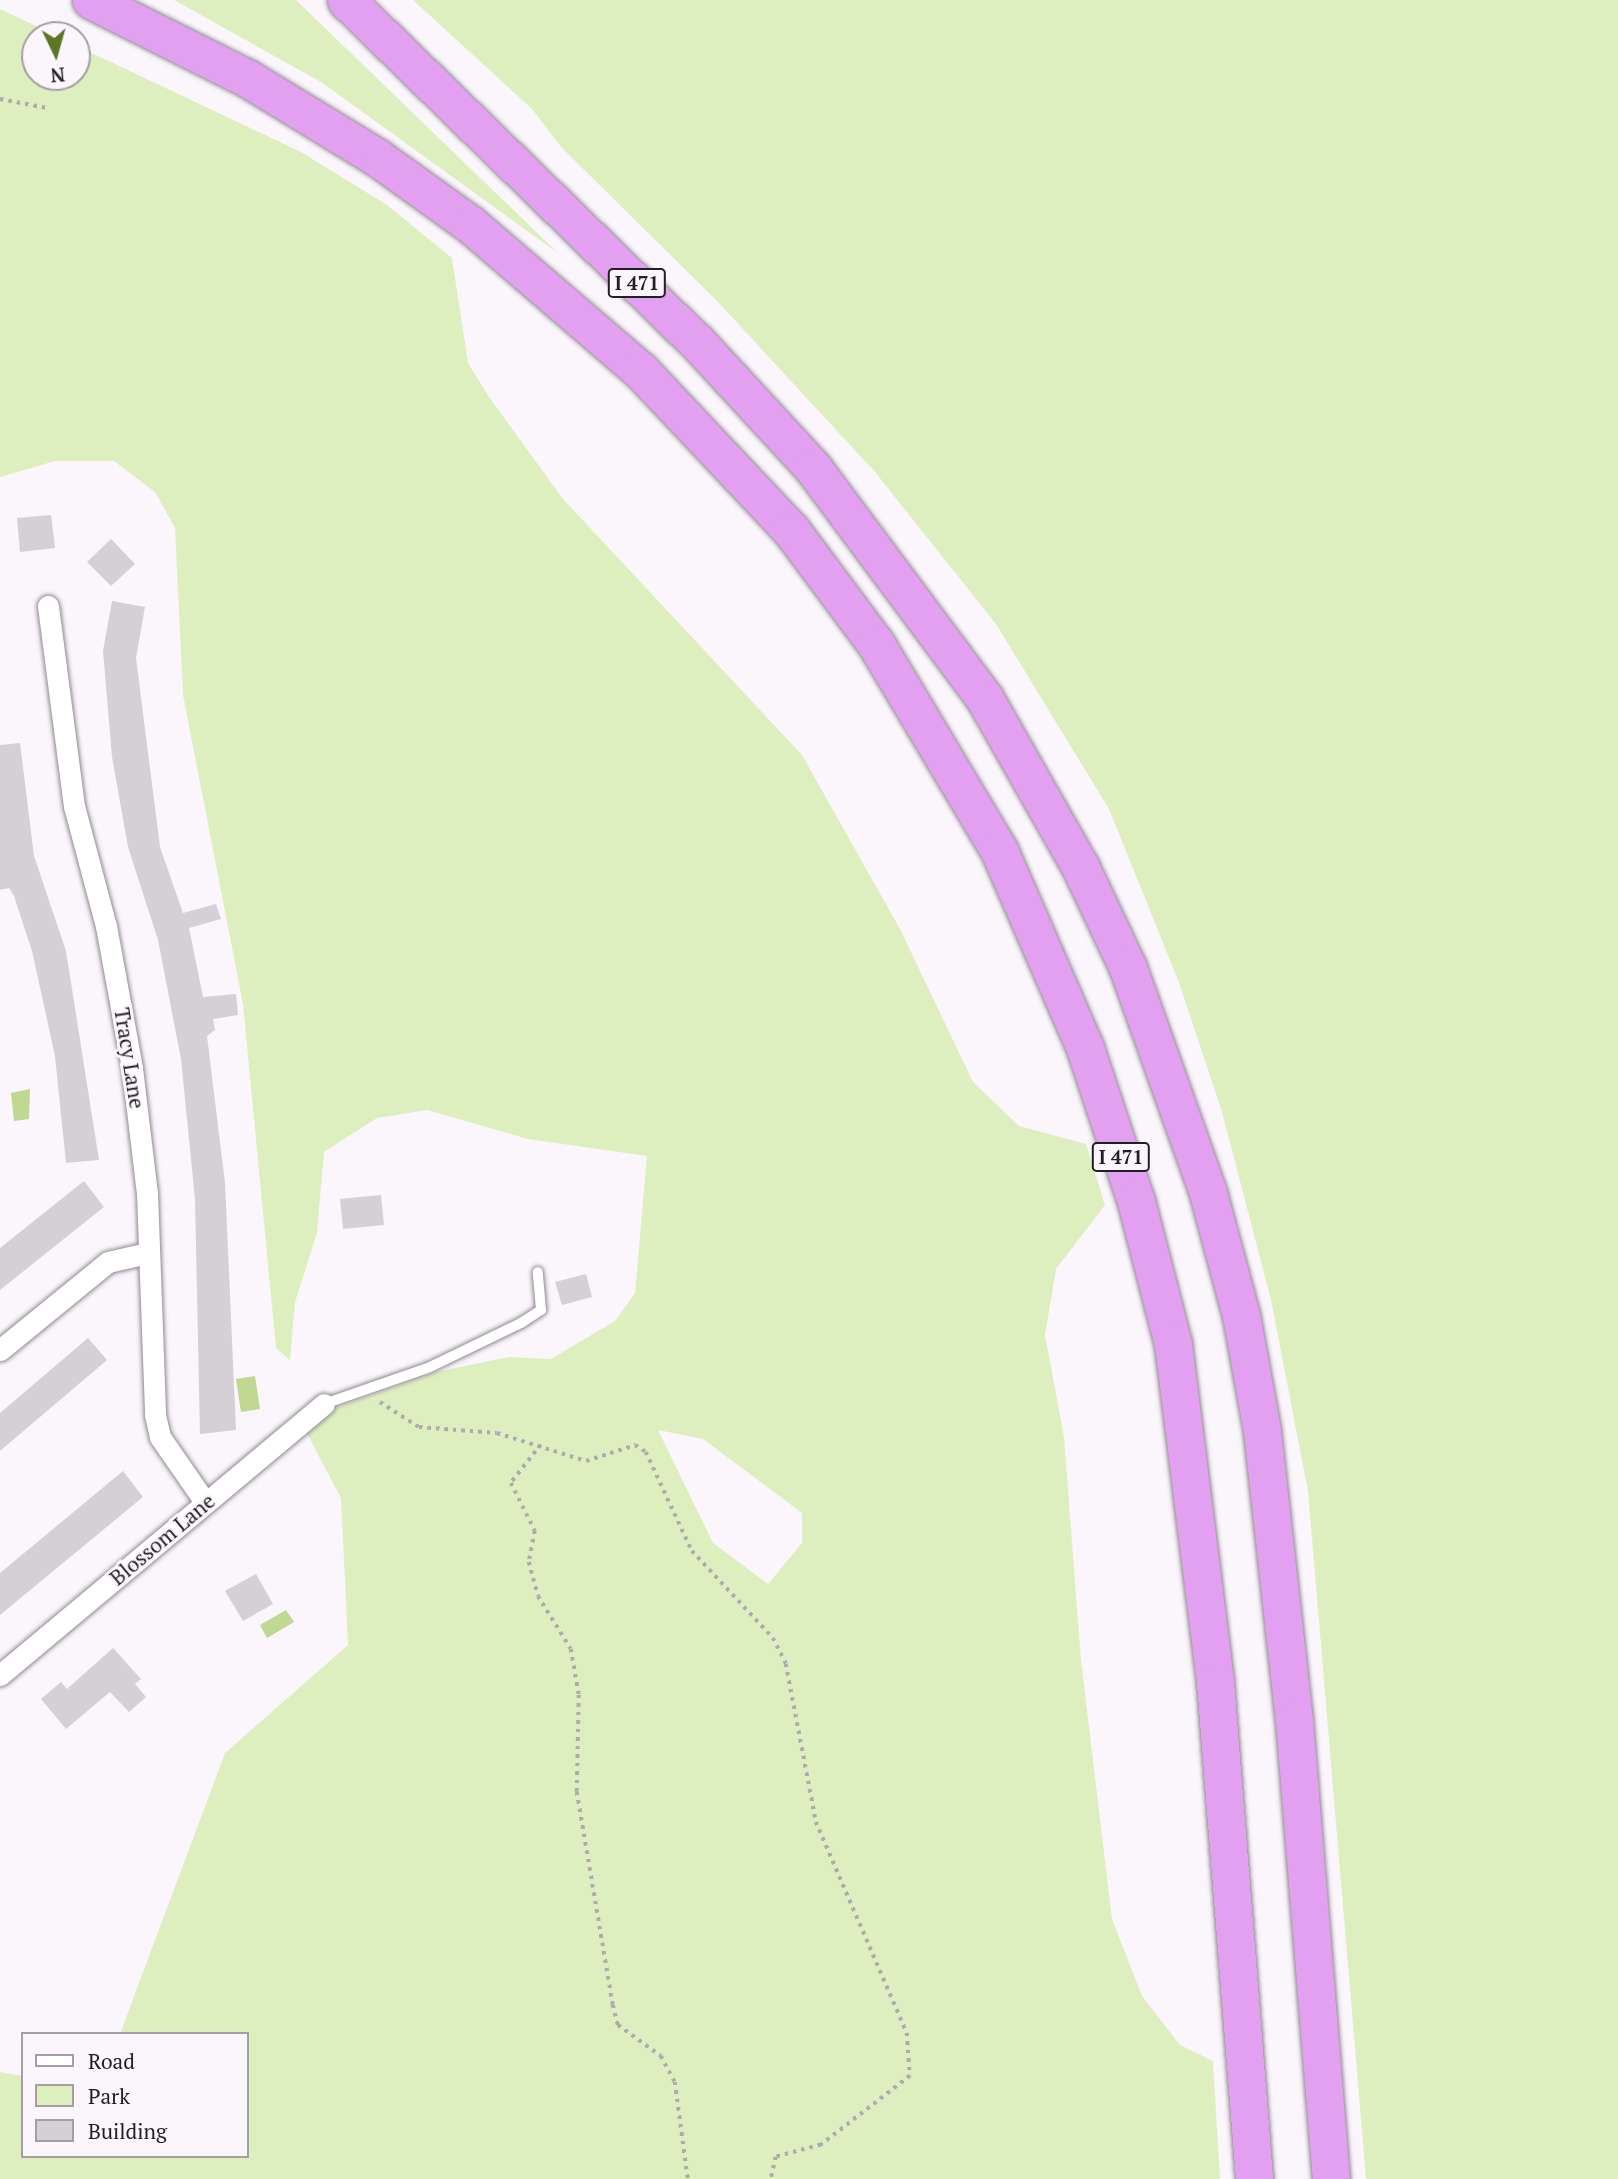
<!DOCTYPE html>
<html>
<head>
<meta charset="utf-8">
<style>
	body { margin:0 }
	#map { position:relative; width:1618px; height:2179px; overflow:hidden; background:#fbf5fc; font-family:"PT Serif",serif }
	div>[style] { position:absolute }
	.green>* { inset:0; background:#deefbf }
	.water>* { inset:0; background:#c0d891 }
	.building>* { inset:0; background:#d5cfd6 }
	.path>* { height:3.5px; margin-top:-1.75px; transform-origin:0; background:repeating-linear-gradient(90deg,#afaab0 0 3.5px,transparent 0 8.5px) }
	.roads { filter:drop-shadow(0 0 2px #8f8a90) drop-shadow(0 0 2px #8f8a90) }
	.lane>* { height:10px; margin:-5px; padding:0 5px; transform-origin:5px; border-radius:5px; background:#fff }
	.street>* { height:21px; margin:-10.5px; padding:0 10.5px; transform-origin:10.5px; border-radius:10.5px; background:#fff }
	.highway>* { height:37px; margin:-18.5px; padding:0 18.5px; transform-origin:18.5px; border-radius:18.5px; background:#e39ff0 }
	span { translate:-50% -50%; white-space:nowrap; text-align:center; line-height:1.15; -webkit-text-stroke:6px #fbf5fc; paint-order:stroke }
	.shield-label span { padding:2px 5px; background:#fbf5fc; border:2px solid; border-radius:5px; -webkit-text-stroke-width:0 }
	.shield-label { font-size:19px; color:#221f22; font-weight:700 }
	.street-label { font-size:21px; color:#221f22 }
	.legend { position:absolute; left:21px; top:2032px; width:228px; height:126px; box-sizing:border-box; background:#fbf5fc; border:2px solid #a49fa5; margin:0; padding:9px 12px; list-style:none; font-size:21px; color:#221f22 }
	.legend li { display:flex; align-items:center; gap:14px; height:35px }
	.legend b { width:35px; border:2px solid #a49fa5 }
	.north { position:absolute; left:21px; top:21px; width:70px; height:70px; box-sizing:border-box; background:#fbf5fc; border:2px solid #a49fa5; border-radius:50%; rotate:175deg; font-size:19px; font-weight:700; line-height:28px; text-align:center; color:#221f22 }
	.north::after { content:''; display:block; margin:auto; width:24px; height:32px; background:#607627; clip-path:polygon(50% 0,100% 100%,50% 72%,0 100%) }
</style>
</head>
<body>
<div id="map">
	<div class="green">
		<i style="clip-path:polygon(174px 0,296px 0,559px 254px,321px 82px)"></i>
		<i style="clip-path:polygon(413px 0,1618px 0,1618px 2179px,1366px 2179px,1308px 1491px,1271px 1300px,1222px 1112px,1178px 980px,1109px 809px,996px 624px,875px 472px,717px 301px,562px 148px,532px 109px)"></i>
		<i style="clip-path:polygon(evenodd,0 9px,55px 35px,35px 35px,35px 77px,77px 77px,77px 46px,301px 152px,387px 205px,452px 258px,468px 363px,489px 397px,563px 499px,802px 755px,900px 929px,973px 1082px,1019px 1126px,1086px 1144px,1105px 1205px,1056px 1269px,1045px 1335px,1064px 1437px,1081px 1660px,1112px 1919px,1142px 1996px,1180px 2045px,1213px 2061px,1220px 2179px,0 2179px,0 2072px,23px 2076px,23px 2156px,247px 2156px,247px 2034px,120px 2034px,225px 1753px,348px 1645px,341px 1498px,305px 1430px,333px 1409px,436px 1372px,509px 1357px,551px 1359px,615px 1321px,635px 1293px,647px 1156px,528px 1139px,427px 1110px,377px 1118px,324px 1152px,317px 1233px,295px 1302px,290px 1360px,276px 1348px,243px 1004px,183px 695px,175px 528px,155px 492px,114px 461px,55px 461px,0 477px,0 9px,658px 1430px,703px 1439px,802px 1513px,802px 1543px,768px 1584px,713px 1543px,658px 1430px)"></i>
	</div>
	<div class="water">
		<i style="clip-path:polygon(30px 1089px,29px 1119px,14px 1121px,11px 1093px)"></i>
		<i style="clip-path:polygon(255px 1376px,260px 1409px,241px 1412px,236px 1379px)"></i>
		<i style="clip-path:polygon(286px 1610px,294px 1622px,267px 1638px,260px 1625px)"></i>
	</div>
	<div class="building">
		<i style="clip-path:polygon(51px 515px,55px 548px,20px 552px,17px 518px)"></i>
		<i style="clip-path:polygon(111px 539px,135px 564px,111px 586px,87px 562px)"></i>
		<i style="clip-path:polygon(112px 601px,145px 607px,136px 658px,160px 847px,183px 913px,216px 904px,221px 919px,189px 928px,203px 997px,236px 994px,238px 1015px,213px 1019px,215px 1030px,207px 1036px,225px 1183px,236px 1430px,200px 1434px,195px 1199px,181px 1059px,158px 940px,128px 847px,112px 757px,103px 651px)"></i>
		<i style="clip-path:polygon(20px 743px,34px 856px,66px 951px,99px 1160px,66px 1163px,55px 1056px,32px 951px,14px 896px,9px 888px,0 890px,0 745px)"></i>
		<i style="clip-path:polygon(84px 1181px,104px 1207px,0 1290px,0 1248px)"></i>
		<i style="clip-path:polygon(381px 1195px,384px 1225px,343px 1229px,340px 1199px)"></i>
		<i style="clip-path:polygon(586px 1274px,592px 1297px,562px 1305px,555px 1282px)"></i>
		<i style="clip-path:polygon(88px 1338px,107px 1360px,0 1451px,0 1413px)"></i>
		<i style="clip-path:polygon(123px 1471px,143px 1497px,0 1615px,0 1573px)"></i>
		<i style="clip-path:polygon(256px 1574px,273px 1604px,243px 1621px,225px 1591px)"></i>
		<i style="clip-path:polygon(113px 1648px,141px 1679px,135px 1684px,146px 1697px,129px 1712px,110px 1692px,66px 1729px,41px 1699px,61px 1682px,67px 1689px)"></i>
	</div>
	<div class="path">
		<i style="left:0;top:99px;width:48px;rotate:10.8deg"></i>
		<i style="left:380px;top:1402px;width:46px;rotate:32.7deg"></i>
		<i style="left:419px;top:1427px;width:78px;rotate:4.4deg"></i>
		<i style="left:497px;top:1433px;width:93px;rotate:17.5deg"></i>
		<i style="left:586px;top:1461px;width:52px;rotate:-18.1deg"></i>
		<i style="left:635px;top:1445px;width:13px;rotate:32deg"></i>
		<i style="left:646px;top:1452px;width:109px;rotate:65.1deg"></i>
		<i style="left:692px;top:1551px;width:119px;rotate:47deg"></i>
		<i style="left:773px;top:1638px;width:29px;rotate:63deg"></i>
		<i style="left:786px;top:1664px;width:161px;rotate:79.2deg"></i>
		<i style="left:816px;top:1822px;width:230px;rotate:66.7deg"></i>
		<i style="left:907px;top:2033px;width:43px;rotate:86deg"></i>
		<i style="left:910px;top:2076px;width:113px;rotate:142.2deg"></i>
		<i style="left:821px;top:2145px;width:47px;rotate:165.1deg"></i>
		<i style="left:776px;top:2157px;width:23px;rotate:103deg"></i>
		<i style="left:541px;top:1445px;width:48px;rotate:128.3deg"></i>
		<i style="left:511px;top:1483px;width:54px;rotate:63.4deg"></i>
		<i style="left:535px;top:1531px;width:32px;rotate:101deg"></i>
		<i style="left:529px;top:1562px;width:35px;rotate:75deg"></i>
		<i style="left:538px;top:1596px;width:62px;rotate:58.1deg"></i>
		<i style="left:571px;top:1649px;width:47px;rotate:80.1deg"></i>
		<i style="left:579px;top:1695px;width:97px;rotate:91.2deg"></i>
		<i style="left:577px;top:1792px;width:216px;rotate:80.4deg"></i>
		<i style="left:613px;top:2005px;width:21px;rotate:76deg"></i>
		<i style="left:618px;top:2025px;width:53px;rotate:35.8deg"></i>
		<i style="left:661px;top:2056px;width:30px;rotate:62deg"></i>
		<i style="left:675px;top:2082px;width:98px;rotate:82.4deg"></i>
	</div>
	<div class="roads">
		<div class="lane">
			<i style="left:324px;top:1404px;width:112px;rotate:-19.2deg"></i>
			<i style="left:430px;top:1367px;width:101px;rotate:-25.8deg"></i>
			<i style="left:521px;top:1323px;width:24px;rotate:-33deg"></i>
			<i style="left:541px;top:1310px;width:38px;rotate:-95deg"></i>
		</div>
		<div class="street">
			<i style="left:48px;top:606px;width:202px;rotate:82.6deg"></i>
			<i style="left:74px;top:806px;width:124px;rotate:75.1deg"></i>
			<i style="left:106px;top:926px;width:144px;rotate:79.6deg"></i>
			<i style="left:132px;top:1068px;width:126px;rotate:83.2deg"></i>
			<i style="left:147px;top:1193px;width:222px;rotate:87.9deg"></i>
			<i style="left:155px;top:1415px;width:23px;rotate:77deg"></i>
			<i style="left:160px;top:1437px;width:79px;rotate:55.3deg"></i>
			<i style="left:0;top:1350px;width:139px;rotate:-39.2deg"></i>
			<i style="left:108px;top:1262px;width:40px;rotate:-13deg"></i>
			<i style="left:0;top:1675px;width:422px;rotate:-39.9deg"></i>
		</div>
		<div class="highway">
			<i style="left:91px;top:0;width:174px;rotate:26.6deg"></i>
			<i style="left:247px;top:78px;width:153px;rotate:31.4deg"></i>
			<i style="left:378px;top:158px;width:113px;rotate:35.7deg"></i>
			<i style="left:470px;top:224px;width:225px;rotate:40.7deg"></i>
			<i style="left:641px;top:371px;width:219px;rotate:46.7deg"></i>
			<i style="left:791px;top:530px;width:142px;rotate:53.3deg"></i>
			<i style="left:876px;top:644px;width:240px;rotate:59.2deg"></i>
			<i style="left:999px;top:850px;width:216px;rotate:66.5deg"></i>
			<i style="left:1085px;top:1048px;width:161px;rotate:71.6deg"></i>
			<i style="left:1136px;top:1201px;width:148px;rotate:75.5deg"></i>
			<i style="left:1173px;top:1344px;width:341px;rotate:82.9deg"></i>
			<i style="left:1215px;top:1682px;width:499px;rotate:85.5deg"></i>
			<i style="left:346px;top:0;width:489px;rotate:44.3deg"></i>
			<i style="left:696px;top:341px;width:173px;rotate:47.3deg"></i>
			<i style="left:813px;top:468px;width:288px;rotate:53.3deg"></i>
			<i style="left:985px;top:699px;width:192px;rotate:60.4deg"></i>
			<i style="left:1080px;top:866px;width:113px;rotate:64.8deg"></i>
			<i style="left:1128px;top:968px;width:239px;rotate:70.4deg"></i>
			<i style="left:1208px;top:1193px;width:126px;rotate:74.9deg"></i>
			<i style="left:1241px;top:1315px;width:118px;rotate:79.7deg"></i>
			<i style="left:1262px;top:1431px;width:291px;rotate:83.7deg"></i>
			<i style="left:1294px;top:1720px;width:460px;rotate:85.4deg"></i>
		</div>
	</div>
	<div class="shield-label">
		<span style="left:637px;top:283px">I 471</span>
		<span style="left:1121px;top:1157px">I 471</span>
	</div>
	<div class="street-label">
		<span style="left:130px;top:1058px;rotate:81deg">Tracy Lane</span>
		<span style="left:162px;top:1539px;rotate:-40deg">Blossom Lane</span>
	</div>
	<ul class="legend">
	<li><b style="height:9px;background:#fff"></b>Road</li>
	<li><b style="height:19px;background:#deefbf"></b>Park</li>
	<li><b style="height:19px;background:#d5cfd6"></b>Building</li>
	</ul>
	<div class="north">N</div>
</div>
</body>
</html>
